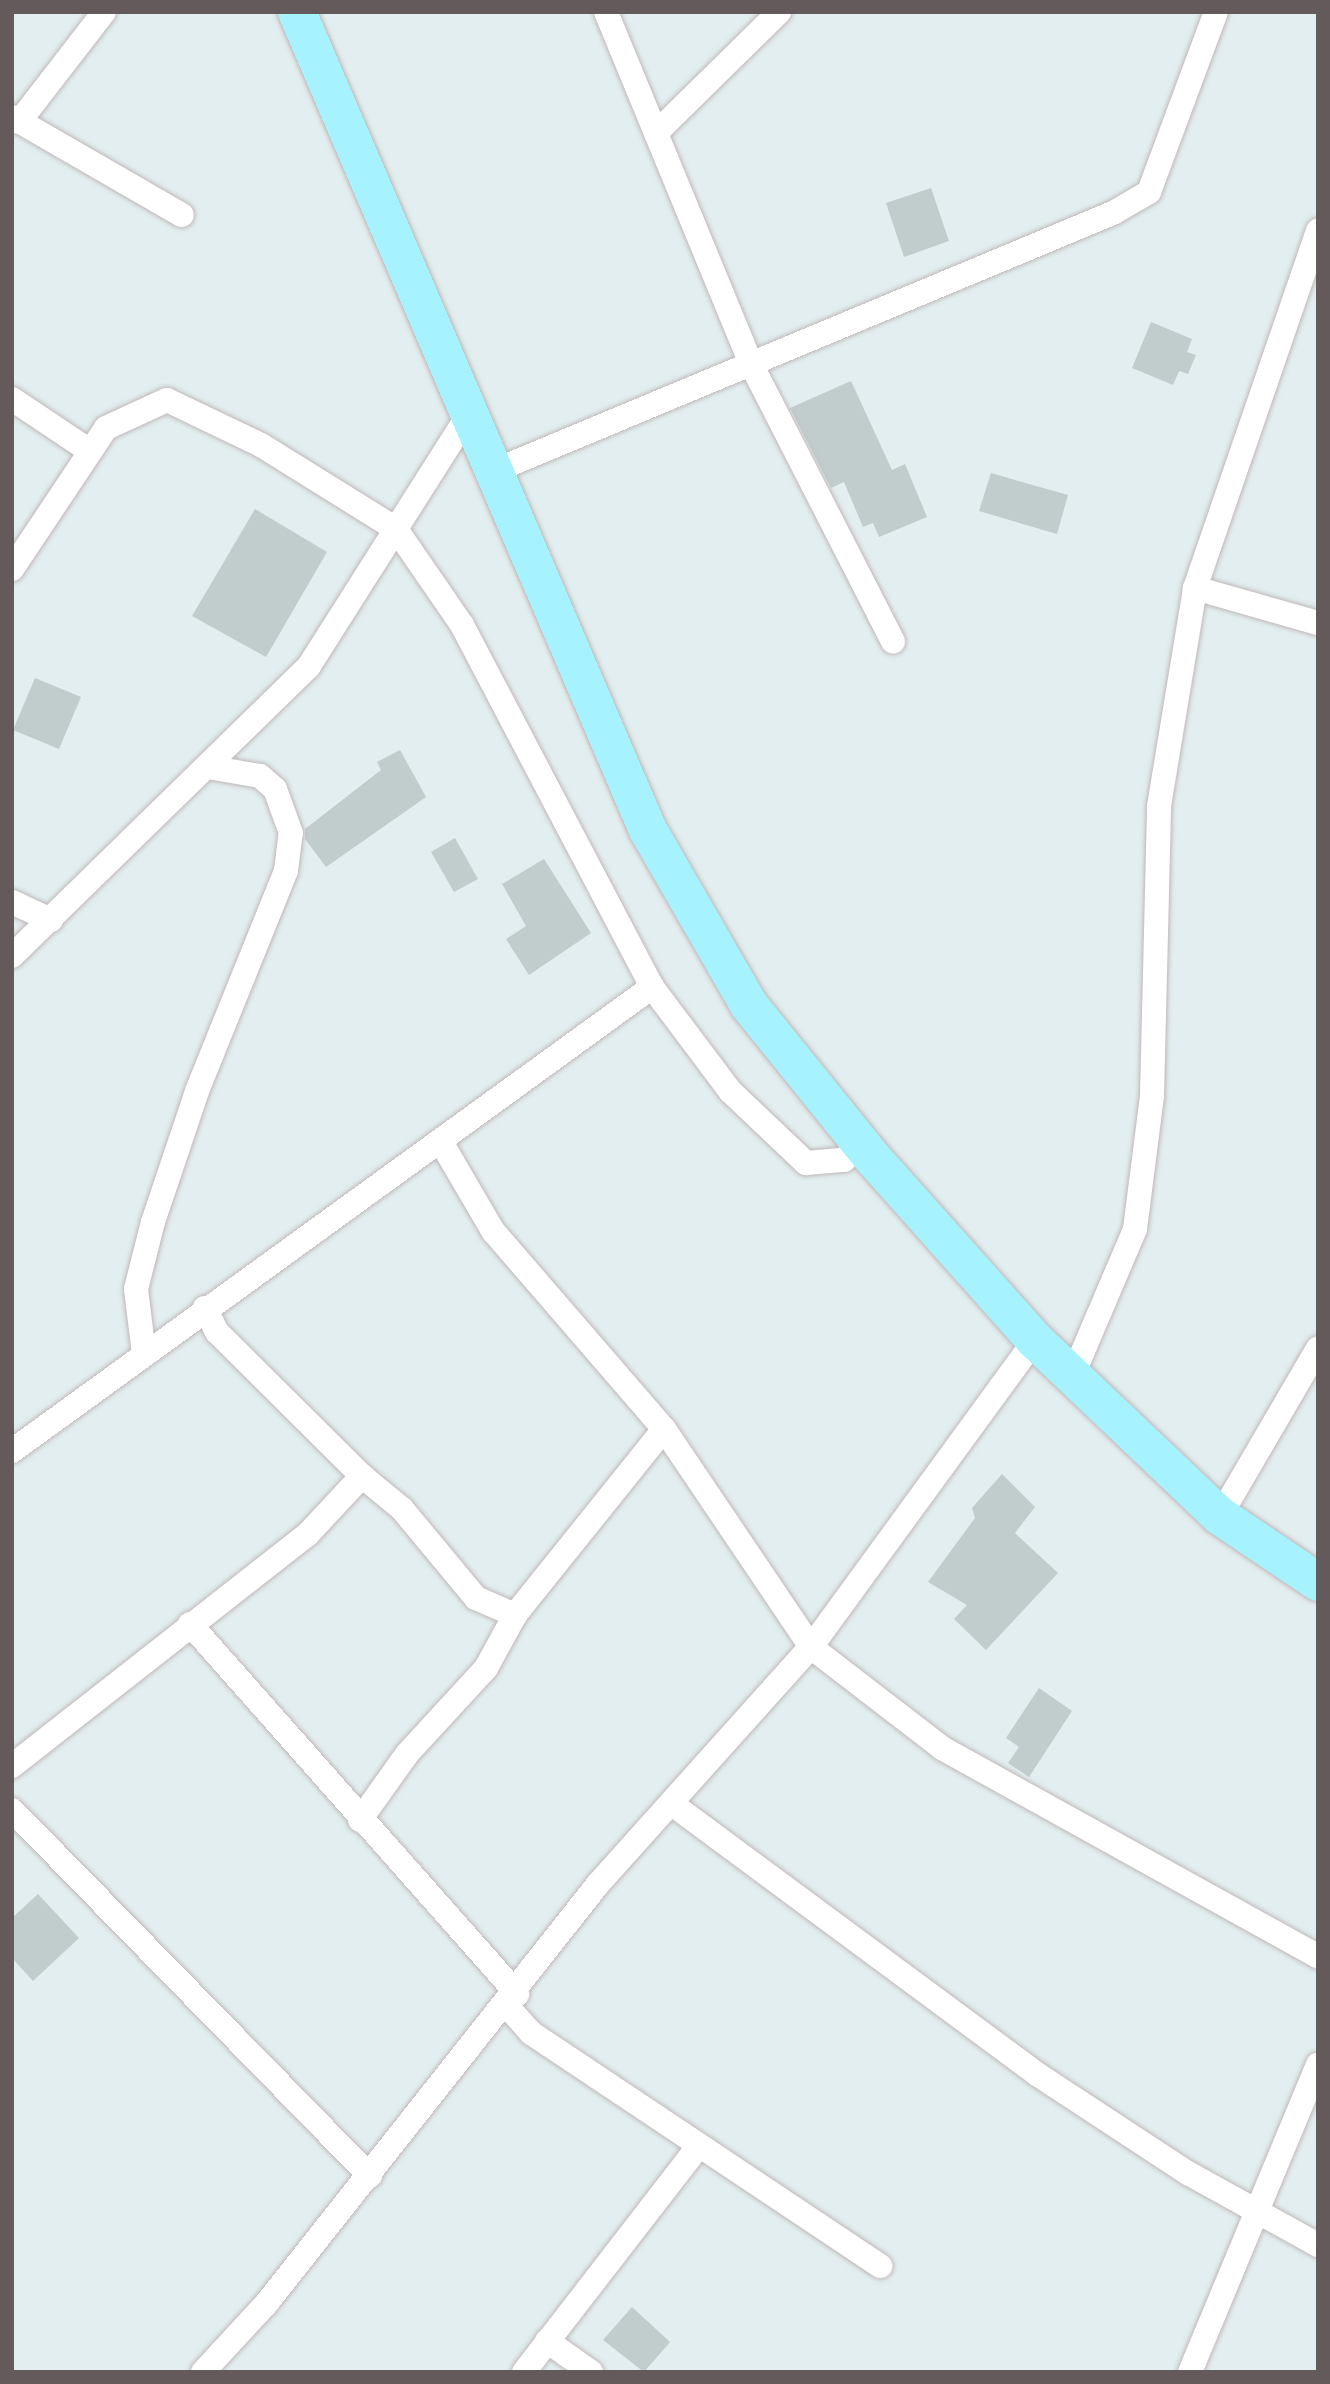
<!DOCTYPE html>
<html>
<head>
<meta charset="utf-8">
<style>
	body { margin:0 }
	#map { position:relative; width:1330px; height:2384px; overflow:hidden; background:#e2eeef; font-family:Figtree,sans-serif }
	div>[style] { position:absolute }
	.building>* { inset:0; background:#c1cccc }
	.roads { filter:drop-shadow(0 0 2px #c0b7b8) drop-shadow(0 0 2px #c0b7b8) }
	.minor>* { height:24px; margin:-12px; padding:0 12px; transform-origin:12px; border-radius:12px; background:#fff }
	.primary>* { height:38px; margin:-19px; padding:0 19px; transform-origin:19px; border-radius:19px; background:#a7f2ff }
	span { translate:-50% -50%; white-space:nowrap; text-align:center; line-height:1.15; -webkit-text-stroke:6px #fff; paint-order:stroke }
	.frame { position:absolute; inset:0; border:14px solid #645a5c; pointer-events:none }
</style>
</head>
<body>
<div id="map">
	<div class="building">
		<i style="clip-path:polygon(931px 188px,949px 241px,904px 257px,886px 203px)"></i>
		<i style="clip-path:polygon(1151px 322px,1192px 339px,1187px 352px,1196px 355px,1188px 374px,1179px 371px,1173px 385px,1132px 368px)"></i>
		<i style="clip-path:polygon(851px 381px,892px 470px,905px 464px,927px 517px,879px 537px,873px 523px,863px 527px,844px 482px,831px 488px,790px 408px)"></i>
		<i style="clip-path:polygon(991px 473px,1068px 495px,1057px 534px,979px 511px)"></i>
		<i style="clip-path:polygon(255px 509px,327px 552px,266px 657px,192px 616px)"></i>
		<i style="clip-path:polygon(35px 678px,81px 697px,59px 749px,13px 730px)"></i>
		<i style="clip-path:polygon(400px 750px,426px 797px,326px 867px,305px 839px,305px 829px,381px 770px,377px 762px)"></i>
		<i style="clip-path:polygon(455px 838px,478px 879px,454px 892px,431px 852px)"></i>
		<i style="clip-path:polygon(544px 859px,591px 933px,529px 975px,506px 939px,526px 926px,502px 884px)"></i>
		<i style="clip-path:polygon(1002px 1474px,1035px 1507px,1015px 1533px,1058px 1573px,986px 1650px,954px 1619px,967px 1605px,928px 1582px,975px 1518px,972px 1508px)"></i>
		<i style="clip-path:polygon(1039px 1688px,1072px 1711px,1029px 1777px,1008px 1763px,1019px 1747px,1006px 1738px)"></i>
		<i style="clip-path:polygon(38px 1894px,79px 1938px,33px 1981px,12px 1958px,12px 1918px)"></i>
		<i style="clip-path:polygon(632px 2307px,670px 2342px,644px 2372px,603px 2340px)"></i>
	</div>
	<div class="roads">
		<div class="minor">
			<i style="left:606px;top:12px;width:378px;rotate:67.6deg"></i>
			<i style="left:750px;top:362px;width:314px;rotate:62.9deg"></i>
			<i style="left:12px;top:117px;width:196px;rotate:30deg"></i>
			<i style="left:19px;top:122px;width:139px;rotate:-52.3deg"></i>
			<i style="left:656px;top:133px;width:173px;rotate:-44.5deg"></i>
			<i style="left:12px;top:399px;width:94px;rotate:33.7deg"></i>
			<i style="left:494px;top:471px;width:671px;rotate:-22.63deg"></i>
			<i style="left:1113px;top:213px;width:42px;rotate:-30.3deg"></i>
			<i style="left:1149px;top:192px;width:192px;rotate:-69.6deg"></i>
			<i style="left:12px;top:569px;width:169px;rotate:-56.3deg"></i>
			<i style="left:106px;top:428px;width:67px;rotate:-24.7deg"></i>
			<i style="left:167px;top:400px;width:104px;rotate:25.6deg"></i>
			<i style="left:261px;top:445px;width:159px;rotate:31.9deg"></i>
			<i style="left:396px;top:529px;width:116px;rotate:55.5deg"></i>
			<i style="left:462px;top:625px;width:409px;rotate:62.3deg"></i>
			<i style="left:652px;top:987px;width:130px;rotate:53.1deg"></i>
			<i style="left:730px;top:1091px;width:105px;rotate:43.5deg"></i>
			<i style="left:806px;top:1163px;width:38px;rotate:-5deg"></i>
			<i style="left:844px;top:1160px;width:23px;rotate:-47deg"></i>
			<i style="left:1195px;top:588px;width:128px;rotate:15.9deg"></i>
			<i style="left:12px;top:902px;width:43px;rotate:24.8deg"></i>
			<i style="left:12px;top:956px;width:415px;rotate:-44.3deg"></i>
			<i style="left:309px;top:666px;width:304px;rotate:-57.6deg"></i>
			<i style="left:441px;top:1142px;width:103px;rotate:59.7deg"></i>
			<i style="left:493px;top:1231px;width:262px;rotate:49.2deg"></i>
			<i style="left:664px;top:1429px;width:263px;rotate:56deg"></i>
			<i style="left:811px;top:1647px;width:165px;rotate:37.6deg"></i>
			<i style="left:942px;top:1748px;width:430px;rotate:29deg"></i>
			<i style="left:144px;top:1354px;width:65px;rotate:-97deg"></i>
			<i style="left:136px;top:1289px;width:69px;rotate:-75.8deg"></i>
			<i style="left:153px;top:1222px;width:138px;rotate:-71.4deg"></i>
			<i style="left:197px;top:1091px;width:237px;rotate:-68deg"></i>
			<i style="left:286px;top:871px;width:38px;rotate:-83deg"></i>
			<i style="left:291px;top:833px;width:47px;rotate:-110deg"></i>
			<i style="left:275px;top:789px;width:20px;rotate:-139deg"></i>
			<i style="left:260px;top:776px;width:53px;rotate:-170.2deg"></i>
			<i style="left:1072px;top:1377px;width:161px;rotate:-66.9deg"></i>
			<i style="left:1135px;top:1229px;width:134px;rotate:-82.7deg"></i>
			<i style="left:1152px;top:1096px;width:290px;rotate:-88.6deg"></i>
			<i style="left:1159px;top:806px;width:221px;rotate:-80.6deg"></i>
			<i style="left:1195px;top:588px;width:378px;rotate:-71deg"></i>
			<i style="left:12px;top:1451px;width:791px;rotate:-35.94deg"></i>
			<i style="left:362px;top:1476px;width:52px;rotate:39.5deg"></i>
			<i style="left:402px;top:1509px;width:116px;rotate:50.3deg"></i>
			<i style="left:476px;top:1598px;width:43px;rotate:23.6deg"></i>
			<i style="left:1220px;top:1516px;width:194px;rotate:-59.7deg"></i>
			<i style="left:190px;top:1624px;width:494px;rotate:48.5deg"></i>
			<i style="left:12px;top:1766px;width:375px;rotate:-38.1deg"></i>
			<i style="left:307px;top:1535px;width:81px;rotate:-47deg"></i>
			<i style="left:362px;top:1476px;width:204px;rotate:-135.2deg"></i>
			<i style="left:217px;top:1332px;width:27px;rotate:-117deg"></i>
			<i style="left:672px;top:1804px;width:454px;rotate:36.5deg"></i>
			<i style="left:1037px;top:2074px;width:181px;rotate:33.3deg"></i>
			<i style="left:1188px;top:2173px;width:149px;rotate:29deg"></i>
			<i style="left:12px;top:1810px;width:512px;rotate:45.63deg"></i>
			<i style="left:360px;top:1820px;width:81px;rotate:-54.5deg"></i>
			<i style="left:407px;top:1754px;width:117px;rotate:-47.4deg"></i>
			<i style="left:486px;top:1668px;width:60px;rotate:-61.3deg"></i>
			<i style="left:515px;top:1615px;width:238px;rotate:-51.3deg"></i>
			<i style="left:507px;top:2006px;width:36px;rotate:48deg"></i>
			<i style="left:531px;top:2033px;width:420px;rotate:33.7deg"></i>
			<i style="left:547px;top:2341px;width:54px;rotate:35.2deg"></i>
			<i style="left:203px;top:2372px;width:93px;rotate:-47.2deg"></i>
			<i style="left:266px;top:2304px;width:535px;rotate:-51.67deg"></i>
			<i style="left:598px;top:1884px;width:319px;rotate:-48.1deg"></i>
			<i style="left:811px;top:1647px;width:380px;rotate:-53.9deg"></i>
			<i style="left:524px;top:2372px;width:277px;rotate:-52.3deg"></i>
			<i style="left:693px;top:2153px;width:10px;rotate:-84deg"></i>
			<i style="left:1190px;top:2372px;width:333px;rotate:-67.4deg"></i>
		</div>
		<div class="primary">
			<i style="left:297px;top:12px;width:890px;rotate:66.78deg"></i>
			<i style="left:648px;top:830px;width:202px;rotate:60deg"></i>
			<i style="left:749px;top:1005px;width:193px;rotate:51.1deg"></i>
			<i style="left:870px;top:1155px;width:248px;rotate:48.3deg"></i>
			<i style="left:1035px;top:1340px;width:255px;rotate:43.6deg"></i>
			<i style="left:1220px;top:1516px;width:118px;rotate:34deg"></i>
		</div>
	</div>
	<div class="frame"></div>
</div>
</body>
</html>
